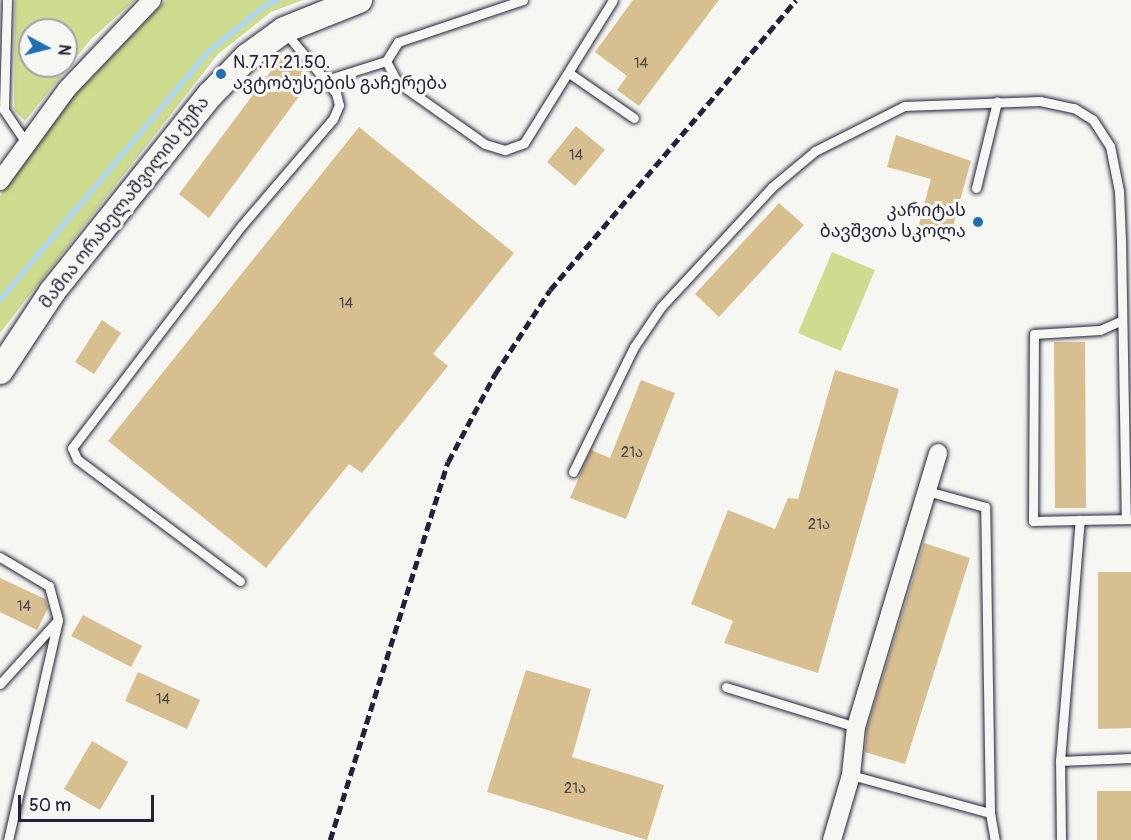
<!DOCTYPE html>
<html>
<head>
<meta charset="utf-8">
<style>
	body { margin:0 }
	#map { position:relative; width:1131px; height:840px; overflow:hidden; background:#f6f6f2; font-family:Pangolin,"Noto Sans Georgian",sans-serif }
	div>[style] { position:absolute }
	.green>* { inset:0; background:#cddc8f }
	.stream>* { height:5px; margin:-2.5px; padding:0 2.5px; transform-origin:2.5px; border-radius:2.5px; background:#afd5f8 }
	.building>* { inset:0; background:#d8bf8f }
	.roads { filter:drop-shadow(0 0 2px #22223b) drop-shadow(0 0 2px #22223b) }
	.lane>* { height:9px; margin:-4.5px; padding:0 4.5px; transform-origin:4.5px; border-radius:4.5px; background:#f6f6f2 }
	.street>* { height:18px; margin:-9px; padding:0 9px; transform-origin:9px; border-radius:9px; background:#f6f6f2 }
	.secondary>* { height:26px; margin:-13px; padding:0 13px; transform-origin:13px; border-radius:13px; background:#f6f6f2 }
	.rail>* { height:4.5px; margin-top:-2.25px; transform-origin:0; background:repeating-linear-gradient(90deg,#22223b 0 9px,transparent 0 13.5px) }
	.dots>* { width:16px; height:16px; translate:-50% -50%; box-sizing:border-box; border:3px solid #f6f6f2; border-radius:50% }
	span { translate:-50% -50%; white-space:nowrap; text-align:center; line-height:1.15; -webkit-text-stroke:6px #f6f6f2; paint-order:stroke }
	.number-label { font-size:15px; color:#504950 }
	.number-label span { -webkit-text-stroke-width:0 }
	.poi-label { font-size:18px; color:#22223b }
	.left { translate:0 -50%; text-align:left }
	.right { translate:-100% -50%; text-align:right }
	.street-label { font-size:18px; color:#22223b }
	.north { position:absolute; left:18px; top:18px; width:60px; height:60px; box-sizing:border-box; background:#f6f6f2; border:2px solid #a1a1a9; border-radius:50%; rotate:97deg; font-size:16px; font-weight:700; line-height:24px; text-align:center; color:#22223b }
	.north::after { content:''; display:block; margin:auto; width:21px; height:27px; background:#1f6fb2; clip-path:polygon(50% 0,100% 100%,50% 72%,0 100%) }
	.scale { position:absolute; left:18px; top:795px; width:136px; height:27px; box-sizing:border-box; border:3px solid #22223b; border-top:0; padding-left:8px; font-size:18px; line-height:21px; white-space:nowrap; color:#22223b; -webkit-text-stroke:4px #f6f6f2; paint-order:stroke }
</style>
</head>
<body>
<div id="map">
	<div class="green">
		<i style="clip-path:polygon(evenodd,15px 0,135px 0,90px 40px,25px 121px,14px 110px,15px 0,30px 30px,66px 30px,66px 66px,30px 66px,30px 30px)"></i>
		<i style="clip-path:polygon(166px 0,303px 0,271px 12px,218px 54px,0 333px,0 196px,24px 157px,70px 100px)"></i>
		<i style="clip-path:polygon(832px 252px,875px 270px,841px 351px,798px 333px)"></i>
	</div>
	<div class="stream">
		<i style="left:0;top:299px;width:324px;rotate:-50deg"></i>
		<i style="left:208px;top:51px;width:73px;rotate:-38.9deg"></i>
		<i style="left:265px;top:5px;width:13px;rotate:-23deg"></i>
	</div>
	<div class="building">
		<i style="clip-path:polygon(633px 0,719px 0,639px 106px,617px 90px,627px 76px,595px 52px)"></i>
		<i style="clip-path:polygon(282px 56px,312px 79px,209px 218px,179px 194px)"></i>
		<i style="clip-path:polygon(576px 126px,605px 150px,575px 186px,547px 162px)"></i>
		<i style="clip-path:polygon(359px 127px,514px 253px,433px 354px,448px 366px,362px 473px,349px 464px,266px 568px,108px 441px)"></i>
		<i style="clip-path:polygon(896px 135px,971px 161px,950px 237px,918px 228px,931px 179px,887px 167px)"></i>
		<i style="clip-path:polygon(779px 203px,804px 225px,719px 317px,695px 294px)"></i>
		<i style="clip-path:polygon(102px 320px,121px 333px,94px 374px,75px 362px)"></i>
		<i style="clip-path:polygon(1054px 342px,1085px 342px,1086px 508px,1055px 508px)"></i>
		<i style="clip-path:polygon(835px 370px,899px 389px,818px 673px,724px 643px,733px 621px,691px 604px,728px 510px,775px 529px,788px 498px,798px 499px)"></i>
		<i style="clip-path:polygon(641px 380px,675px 393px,626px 519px,570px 498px,591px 450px,610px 458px)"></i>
		<i style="clip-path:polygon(924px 543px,970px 558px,905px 764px,865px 752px,867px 729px)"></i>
		<i style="clip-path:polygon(1098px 572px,1131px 572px,1131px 728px,1098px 729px)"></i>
		<i style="clip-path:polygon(0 578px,45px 599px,48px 608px,37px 630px,0 612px)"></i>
		<i style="clip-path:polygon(83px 615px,142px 646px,131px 667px,71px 636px)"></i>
		<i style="clip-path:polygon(526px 670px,591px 689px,572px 757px,664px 785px,647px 840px,487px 792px)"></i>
		<i style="clip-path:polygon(138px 672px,200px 700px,187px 729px,125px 701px)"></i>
		<i style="clip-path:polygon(92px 741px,128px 762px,100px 810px,64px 789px)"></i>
		<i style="clip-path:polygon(1097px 791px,1131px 791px,1131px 840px,1097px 840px)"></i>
	</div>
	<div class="roads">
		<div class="lane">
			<i style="left:7px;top:0;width:110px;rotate:91.6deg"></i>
			<i style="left:4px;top:110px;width:37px;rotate:56deg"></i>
			<i style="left:523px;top:0;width:132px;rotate:161.4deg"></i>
			<i style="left:398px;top:42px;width:22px;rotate:122deg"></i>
			<i style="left:386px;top:61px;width:24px;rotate:62deg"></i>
			<i style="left:397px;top:82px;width:108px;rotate:35.2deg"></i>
			<i style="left:485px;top:144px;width:21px;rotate:17deg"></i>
			<i style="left:505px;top:150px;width:20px;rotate:-20deg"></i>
			<i style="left:524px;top:143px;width:168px;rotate:-58.1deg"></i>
			<i style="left:569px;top:73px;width:79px;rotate:34.7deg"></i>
			<i style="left:326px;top:80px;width:63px;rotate:-17.6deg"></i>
			<i style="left:976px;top:188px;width:89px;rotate:-76.3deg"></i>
			<i style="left:573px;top:472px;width:139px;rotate:-64deg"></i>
			<i style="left:634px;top:347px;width:48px;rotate:-56deg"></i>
			<i style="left:661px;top:307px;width:163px;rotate:-47.2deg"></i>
			<i style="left:772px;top:187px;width:56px;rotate:-39.9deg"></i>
			<i style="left:815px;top:151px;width:100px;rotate:-26.8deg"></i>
			<i style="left:904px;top:106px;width:136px;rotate:-2.1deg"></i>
			<i style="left:1040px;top:101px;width:35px;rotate:12deg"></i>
			<i style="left:1074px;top:108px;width:22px;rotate:32deg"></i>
			<i style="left:1093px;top:120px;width:31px;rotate:57deg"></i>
			<i style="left:1110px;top:146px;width:46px;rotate:78.7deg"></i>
			<i style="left:1119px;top:191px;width:49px;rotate:87.7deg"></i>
			<i style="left:1121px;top:240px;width:279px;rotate:89deg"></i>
			<i style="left:1080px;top:520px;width:47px;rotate:178.8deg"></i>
			<i style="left:1033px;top:521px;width:187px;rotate:-89.7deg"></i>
			<i style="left:1034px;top:334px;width:66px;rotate:-3.5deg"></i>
			<i style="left:1100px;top:330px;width:24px;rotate:-24deg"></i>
			<i style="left:0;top:557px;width:57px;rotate:30.6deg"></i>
			<i style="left:49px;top:586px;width:35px;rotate:75deg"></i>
			<i style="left:58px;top:620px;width:226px;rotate:102.8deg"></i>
			<i style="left:240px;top:581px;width:204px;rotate:-143.2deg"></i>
			<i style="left:77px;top:459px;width:12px;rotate:-114deg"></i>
			<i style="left:72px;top:448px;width:280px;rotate:-52.7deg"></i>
			<i style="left:242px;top:225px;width:140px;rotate:-49.4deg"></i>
			<i style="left:333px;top:119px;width:15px;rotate:-67deg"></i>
			<i style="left:339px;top:105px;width:12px;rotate:-104deg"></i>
			<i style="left:336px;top:93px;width:80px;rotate:-129.9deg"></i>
			<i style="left:0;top:684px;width:84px;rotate:-47.9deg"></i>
			<i style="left:726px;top:687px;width:136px;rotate:17.1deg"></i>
			<i style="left:1060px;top:761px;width:71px;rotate:-2.4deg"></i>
			<i style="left:851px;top:775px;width:144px;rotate:15.3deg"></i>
			<i style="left:990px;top:813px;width:306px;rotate:-90.9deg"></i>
			<i style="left:985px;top:507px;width:60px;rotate:-164.6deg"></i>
			<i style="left:990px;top:813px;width:27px;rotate:80deg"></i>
			<i style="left:1061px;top:840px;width:79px;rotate:-90.7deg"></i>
			<i style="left:1060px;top:761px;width:242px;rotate:-85.3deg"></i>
			<i style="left:1080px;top:520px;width:51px;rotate:-1.1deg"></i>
		</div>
		<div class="street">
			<i style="left:0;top:181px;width:114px;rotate:-53.9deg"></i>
			<i style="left:67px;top:89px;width:123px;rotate:-46.3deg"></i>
			<i style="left:832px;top:840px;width:68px;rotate:-73.7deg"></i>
			<i style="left:851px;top:775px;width:48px;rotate:-84.1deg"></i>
			<i style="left:856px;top:727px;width:286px;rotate:-73.3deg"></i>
		</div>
		<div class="secondary">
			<i style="left:0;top:371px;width:95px;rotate:-56.6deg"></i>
			<i style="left:52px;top:292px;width:253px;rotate:-51.3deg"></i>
			<i style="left:210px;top:95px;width:53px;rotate:-45.8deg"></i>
			<i style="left:247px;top:57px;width:46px;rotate:-36.1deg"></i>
			<i style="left:284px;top:30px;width:81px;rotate:-21.8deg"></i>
		</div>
	</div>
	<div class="rail">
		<i style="left:330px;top:840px;width:396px;rotate:-72.7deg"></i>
		<i style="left:448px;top:462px;width:100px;rotate:-61.9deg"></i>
		<i style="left:495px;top:374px;width:100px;rotate:-56.8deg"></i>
		<i style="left:550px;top:290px;width:380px;rotate:-49.7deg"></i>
	</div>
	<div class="dots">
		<i style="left:221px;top:74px;background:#1f6fb2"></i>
		<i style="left:978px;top:222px;background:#1f6fb2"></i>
	</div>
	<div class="number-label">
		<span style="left:641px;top:64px">14</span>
		<span style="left:576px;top:156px">14</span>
		<span style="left:346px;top:304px">14</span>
		<span style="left:632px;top:453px">21ა</span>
		<span style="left:819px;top:525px">21ა</span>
		<span style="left:24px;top:607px">14</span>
		<span style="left:163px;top:700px">14</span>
		<span style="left:575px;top:789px">21ა</span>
	</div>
	<div class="poi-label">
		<span class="left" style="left:233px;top:74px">N.7.17.21.50.<br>ავტობუსების გაჩერება</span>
		<span class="right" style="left:966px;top:222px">კარიტას<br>ბავშვთა სკოლა</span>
	</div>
	<div class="street-label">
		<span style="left:125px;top:203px;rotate:-52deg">მამია ორახელაშვილის ქუჩა</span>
	</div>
	<div class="north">N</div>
	<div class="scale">50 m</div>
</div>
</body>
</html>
